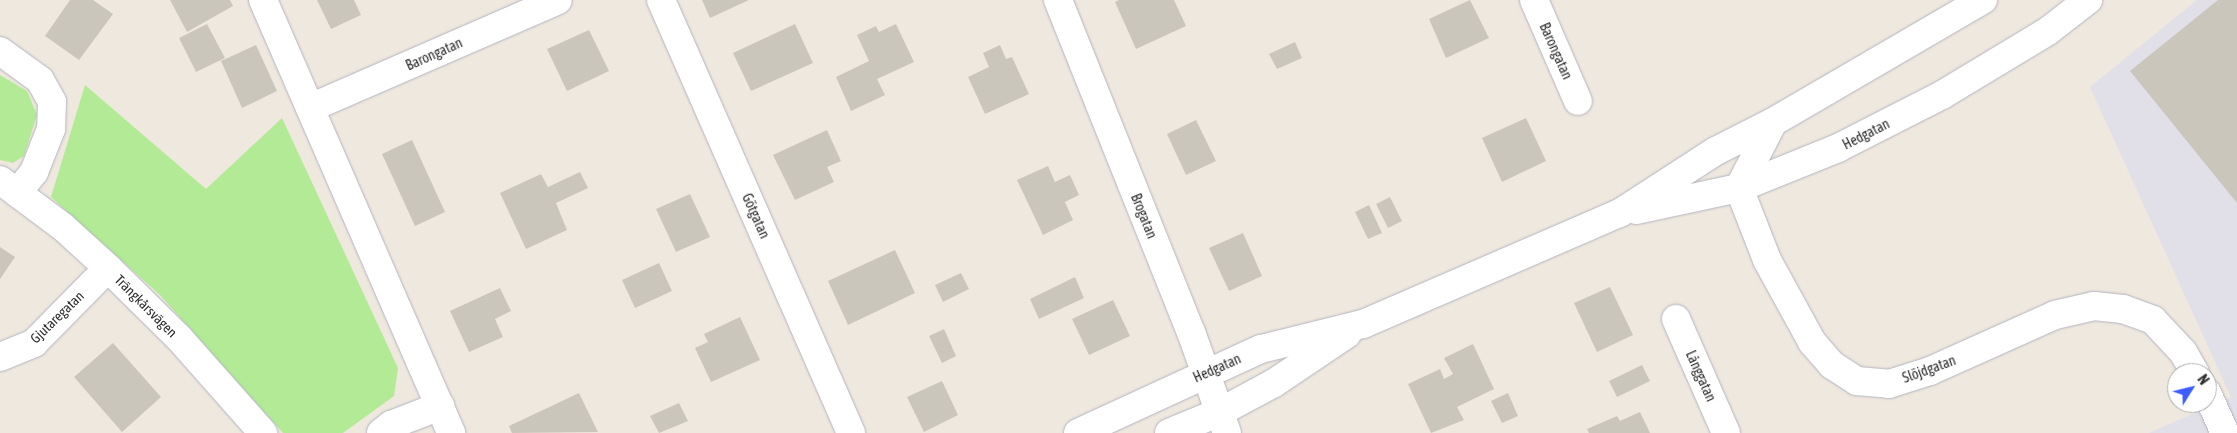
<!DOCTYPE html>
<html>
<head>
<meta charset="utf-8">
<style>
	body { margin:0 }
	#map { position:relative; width:2237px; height:433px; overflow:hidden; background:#efe8de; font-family:"Asap Condensed",sans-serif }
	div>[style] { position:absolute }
	.industrial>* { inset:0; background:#e1dfe7 }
	.green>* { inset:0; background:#b2ea96 }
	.building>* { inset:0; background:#cbc6bc }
	.roads { filter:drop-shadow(0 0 1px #b2b4c1) drop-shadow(0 0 1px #b2b4c1) }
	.minor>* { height:28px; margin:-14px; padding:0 14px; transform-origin:14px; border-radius:14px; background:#fff }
	.secondary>* { height:28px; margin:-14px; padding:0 14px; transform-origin:14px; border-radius:14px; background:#fff }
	span { translate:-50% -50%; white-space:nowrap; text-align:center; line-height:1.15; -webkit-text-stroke:4px #fff; paint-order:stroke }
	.street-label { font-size:14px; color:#2d2d2d }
	.north { position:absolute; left:2167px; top:363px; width:50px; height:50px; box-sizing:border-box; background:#fff; border:1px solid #ababab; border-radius:50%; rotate:54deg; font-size:14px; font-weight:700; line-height:20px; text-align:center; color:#2d2d2d }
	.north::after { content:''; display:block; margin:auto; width:18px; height:22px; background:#3b5dff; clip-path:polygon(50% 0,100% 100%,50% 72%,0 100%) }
</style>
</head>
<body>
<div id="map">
	<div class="industrial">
		<i style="clip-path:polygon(2197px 0,2237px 0,2237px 433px,2149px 433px,2231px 397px,2090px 87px)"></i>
	</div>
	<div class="green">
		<i style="clip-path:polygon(0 75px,27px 91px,37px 115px,24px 156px,13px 163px,0 160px)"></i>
		<i style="clip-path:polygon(85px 85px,206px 189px,282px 118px,398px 368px,394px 396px,343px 433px,283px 433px,160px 295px,51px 197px)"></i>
	</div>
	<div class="building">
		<i style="clip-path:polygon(70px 0,93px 0,113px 14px,79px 60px,45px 36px)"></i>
		<i style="clip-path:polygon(170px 0,230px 0,233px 6px,187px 32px)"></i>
		<i style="clip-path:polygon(317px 0,354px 0,361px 15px,331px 29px)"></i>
		<i style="clip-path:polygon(702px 0,749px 0,710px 18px)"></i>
		<i style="clip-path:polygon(1119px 0,1174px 0,1186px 26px,1136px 49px,1115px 2px)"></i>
		<i style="clip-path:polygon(1470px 0,1489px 38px,1446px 58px,1429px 19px)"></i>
		<i style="clip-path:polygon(2218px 0,2237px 0,2237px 203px,2130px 71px)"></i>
		<i style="clip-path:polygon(207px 24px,225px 58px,196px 72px,179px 38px)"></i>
		<i style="clip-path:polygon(795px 24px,813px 63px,751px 91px,733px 53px)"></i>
		<i style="clip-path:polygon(896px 24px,914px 62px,877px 79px,885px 95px,851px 111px,836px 77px,869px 61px,857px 35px,876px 26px,879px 32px)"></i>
		<i style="clip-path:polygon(589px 30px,609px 71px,567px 91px,547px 49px)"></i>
		<i style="clip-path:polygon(1295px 42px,1302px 58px,1277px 69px,1269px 54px)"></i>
		<i style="clip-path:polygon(256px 45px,277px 91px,242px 108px,221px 61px)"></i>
		<i style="clip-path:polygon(1000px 45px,1006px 59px,1012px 57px,1029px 94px,985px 114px,968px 77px,989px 67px,983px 53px)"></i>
		<i style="clip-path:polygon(1526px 118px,1546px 161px,1502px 182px,1482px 138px)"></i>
		<i style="clip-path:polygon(1196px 120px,1216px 161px,1186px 175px,1167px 134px)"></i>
		<i style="clip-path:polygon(827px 130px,841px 161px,827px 167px,834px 182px,795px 200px,773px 155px)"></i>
		<i style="clip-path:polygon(412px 140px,445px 212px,415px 226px,382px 154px)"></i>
		<i style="clip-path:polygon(1048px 166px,1055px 182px,1070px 175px,1079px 195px,1065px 202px,1073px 220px,1043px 235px,1017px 180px)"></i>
		<i style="clip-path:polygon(580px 172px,588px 188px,556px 203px,567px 230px,526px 249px,500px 193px,541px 174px,548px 187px)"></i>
		<i style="clip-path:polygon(690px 194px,710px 237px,676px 252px,656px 209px)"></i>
		<i style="clip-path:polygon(1390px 197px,1402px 221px,1388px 228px,1376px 204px)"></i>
		<i style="clip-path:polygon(1369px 205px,1382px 233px,1368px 239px,1355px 212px)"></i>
		<i style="clip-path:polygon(1243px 233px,1262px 276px,1229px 291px,1209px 248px)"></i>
		<i style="clip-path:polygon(0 247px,15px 257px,0 279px)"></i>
		<i style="clip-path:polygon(895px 250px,915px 293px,848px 325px,828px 281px)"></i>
		<i style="clip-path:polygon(659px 263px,672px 291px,635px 308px,622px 280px)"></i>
		<i style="clip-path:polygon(961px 273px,969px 289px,943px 302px,935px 285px)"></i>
		<i style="clip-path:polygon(1075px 277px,1084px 298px,1039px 319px,1030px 299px)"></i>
		<i style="clip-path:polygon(1610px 287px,1633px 335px,1597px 352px,1574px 303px)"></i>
		<i style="clip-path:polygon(500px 288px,511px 311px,495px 319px,503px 337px,469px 352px,450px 311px)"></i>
		<i style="clip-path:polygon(1113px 300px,1130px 336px,1089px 355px,1072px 319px)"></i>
		<i style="clip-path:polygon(740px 317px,760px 360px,711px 382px,695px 348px,708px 342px,704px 334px)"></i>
		<i style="clip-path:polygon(944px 329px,956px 356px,942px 363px,929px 336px)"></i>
		<i style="clip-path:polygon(113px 343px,161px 397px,122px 432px,74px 377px)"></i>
		<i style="clip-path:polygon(1473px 344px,1494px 389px,1457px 407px,1464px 420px,1431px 433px,1408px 384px,1440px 369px,1444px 379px,1453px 374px,1444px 358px)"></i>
		<i style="clip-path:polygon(1642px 365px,1650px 381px,1617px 397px,1609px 381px)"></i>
		<i style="clip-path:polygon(942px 381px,958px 415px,924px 432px,907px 397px)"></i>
		<i style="clip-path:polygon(579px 393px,598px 432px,512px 433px,509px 426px)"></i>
		<i style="clip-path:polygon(1508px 393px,1518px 416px,1502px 423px,1491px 401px)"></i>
		<i style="clip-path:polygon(679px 403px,688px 421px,659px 433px,650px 416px)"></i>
		<i style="clip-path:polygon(1640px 412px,1650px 433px,1589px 433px,1587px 429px,1617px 416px,1620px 421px)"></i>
	</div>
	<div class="roads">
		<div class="minor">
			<i style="left:263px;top:0;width:472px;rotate:66.5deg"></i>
			<i style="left:661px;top:0;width:473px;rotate:66.3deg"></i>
			<i style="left:1058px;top:0;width:358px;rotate:68.2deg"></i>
			<i style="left:1191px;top:332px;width:107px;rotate:70.4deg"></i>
			<i style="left:1534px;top:0;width:110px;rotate:66.5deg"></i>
			<i style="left:0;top:51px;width:49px;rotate:35.9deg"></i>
			<i style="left:40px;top:80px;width:25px;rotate:61deg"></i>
			<i style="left:52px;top:102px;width:27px;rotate:92deg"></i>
			<i style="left:51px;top:129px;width:46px;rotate:111.6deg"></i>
			<i style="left:34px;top:172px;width:27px;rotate:129deg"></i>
			<i style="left:310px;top:108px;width:270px;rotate:-23.5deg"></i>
			<i style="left:0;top:180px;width:79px;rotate:36.7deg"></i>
			<i style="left:63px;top:227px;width:61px;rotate:42.3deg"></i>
			<i style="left:108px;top:268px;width:100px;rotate:44.6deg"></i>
			<i style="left:179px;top:338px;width:127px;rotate:48.5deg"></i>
			<i style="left:1739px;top:188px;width:77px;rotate:68.7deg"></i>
			<i style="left:1767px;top:260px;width:94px;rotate:61.2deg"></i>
			<i style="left:1812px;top:342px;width:30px;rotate:49deg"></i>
			<i style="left:1832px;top:365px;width:30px;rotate:33deg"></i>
			<i style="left:1857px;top:381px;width:32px;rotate:5deg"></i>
			<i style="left:1889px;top:384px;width:43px;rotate:-17.6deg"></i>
			<i style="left:1930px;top:371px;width:137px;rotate:-24.1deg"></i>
			<i style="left:2055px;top:315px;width:40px;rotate:-13deg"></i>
			<i style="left:2094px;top:306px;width:29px;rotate:6deg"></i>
			<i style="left:2123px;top:309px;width:32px;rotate:20deg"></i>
			<i style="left:2153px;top:320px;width:44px;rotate:46.8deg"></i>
			<i style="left:2183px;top:352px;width:24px;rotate:60deg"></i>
			<i style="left:1676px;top:319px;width:124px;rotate:66.3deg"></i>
			<i style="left:0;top:357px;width:37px;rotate:-22deg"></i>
			<i style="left:34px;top:343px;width:105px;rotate:-45.4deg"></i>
			<i style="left:2207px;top:393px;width:44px;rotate:65.8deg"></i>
			<i style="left:381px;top:433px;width:13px;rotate:-39deg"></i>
			<i style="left:391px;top:425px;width:53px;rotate:-21.2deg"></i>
		</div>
		<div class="secondary">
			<i style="left:1739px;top:188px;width:74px;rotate:-62.7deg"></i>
			<i style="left:1636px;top:210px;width:105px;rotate:-12.1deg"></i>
			<i style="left:1739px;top:188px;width:107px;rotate:-22deg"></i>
			<i style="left:1838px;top:148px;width:117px;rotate:-27deg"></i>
			<i style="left:1942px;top:95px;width:124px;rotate:-31.1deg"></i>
			<i style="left:2048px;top:31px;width:51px;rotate:-37.8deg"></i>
			<i style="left:1078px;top:433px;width:201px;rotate:-24.7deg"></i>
			<i style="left:1261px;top:349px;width:105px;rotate:-13.8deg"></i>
			<i style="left:1363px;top:324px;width:280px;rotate:-23.4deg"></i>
			<i style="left:1620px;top:213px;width:114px;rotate:-32.9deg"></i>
			<i style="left:1716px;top:151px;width:64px;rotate:-27deg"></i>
			<i style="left:1773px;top:122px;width:243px;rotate:-30.2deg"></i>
			<i style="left:1169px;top:433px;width:55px;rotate:-22.4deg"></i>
			<i style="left:1220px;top:412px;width:61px;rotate:-28.2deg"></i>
			<i style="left:1274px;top:383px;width:88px;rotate:-33.9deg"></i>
		</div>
	</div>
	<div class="street-label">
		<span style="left:1556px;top:51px;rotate:66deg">Barongatan</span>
		<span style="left:434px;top:54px;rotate:-24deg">Barongatan</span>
		<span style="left:1866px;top:134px;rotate:-27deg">Hedgatan</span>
		<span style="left:756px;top:216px;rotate:66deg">Götgatan</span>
		<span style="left:1144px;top:216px;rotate:68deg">Brogatan</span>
		<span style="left:146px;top:306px;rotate:45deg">Trängkårsvägen</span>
		<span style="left:57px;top:317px;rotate:-44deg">Gjutaregatan</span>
		<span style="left:1217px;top:368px;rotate:-24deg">Hedgatan</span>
		<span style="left:1929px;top:369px;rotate:-20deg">Slöjdgatan</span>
		<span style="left:1701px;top:376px;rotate:66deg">Långgatan</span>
	</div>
	<div class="north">N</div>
</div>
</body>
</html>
